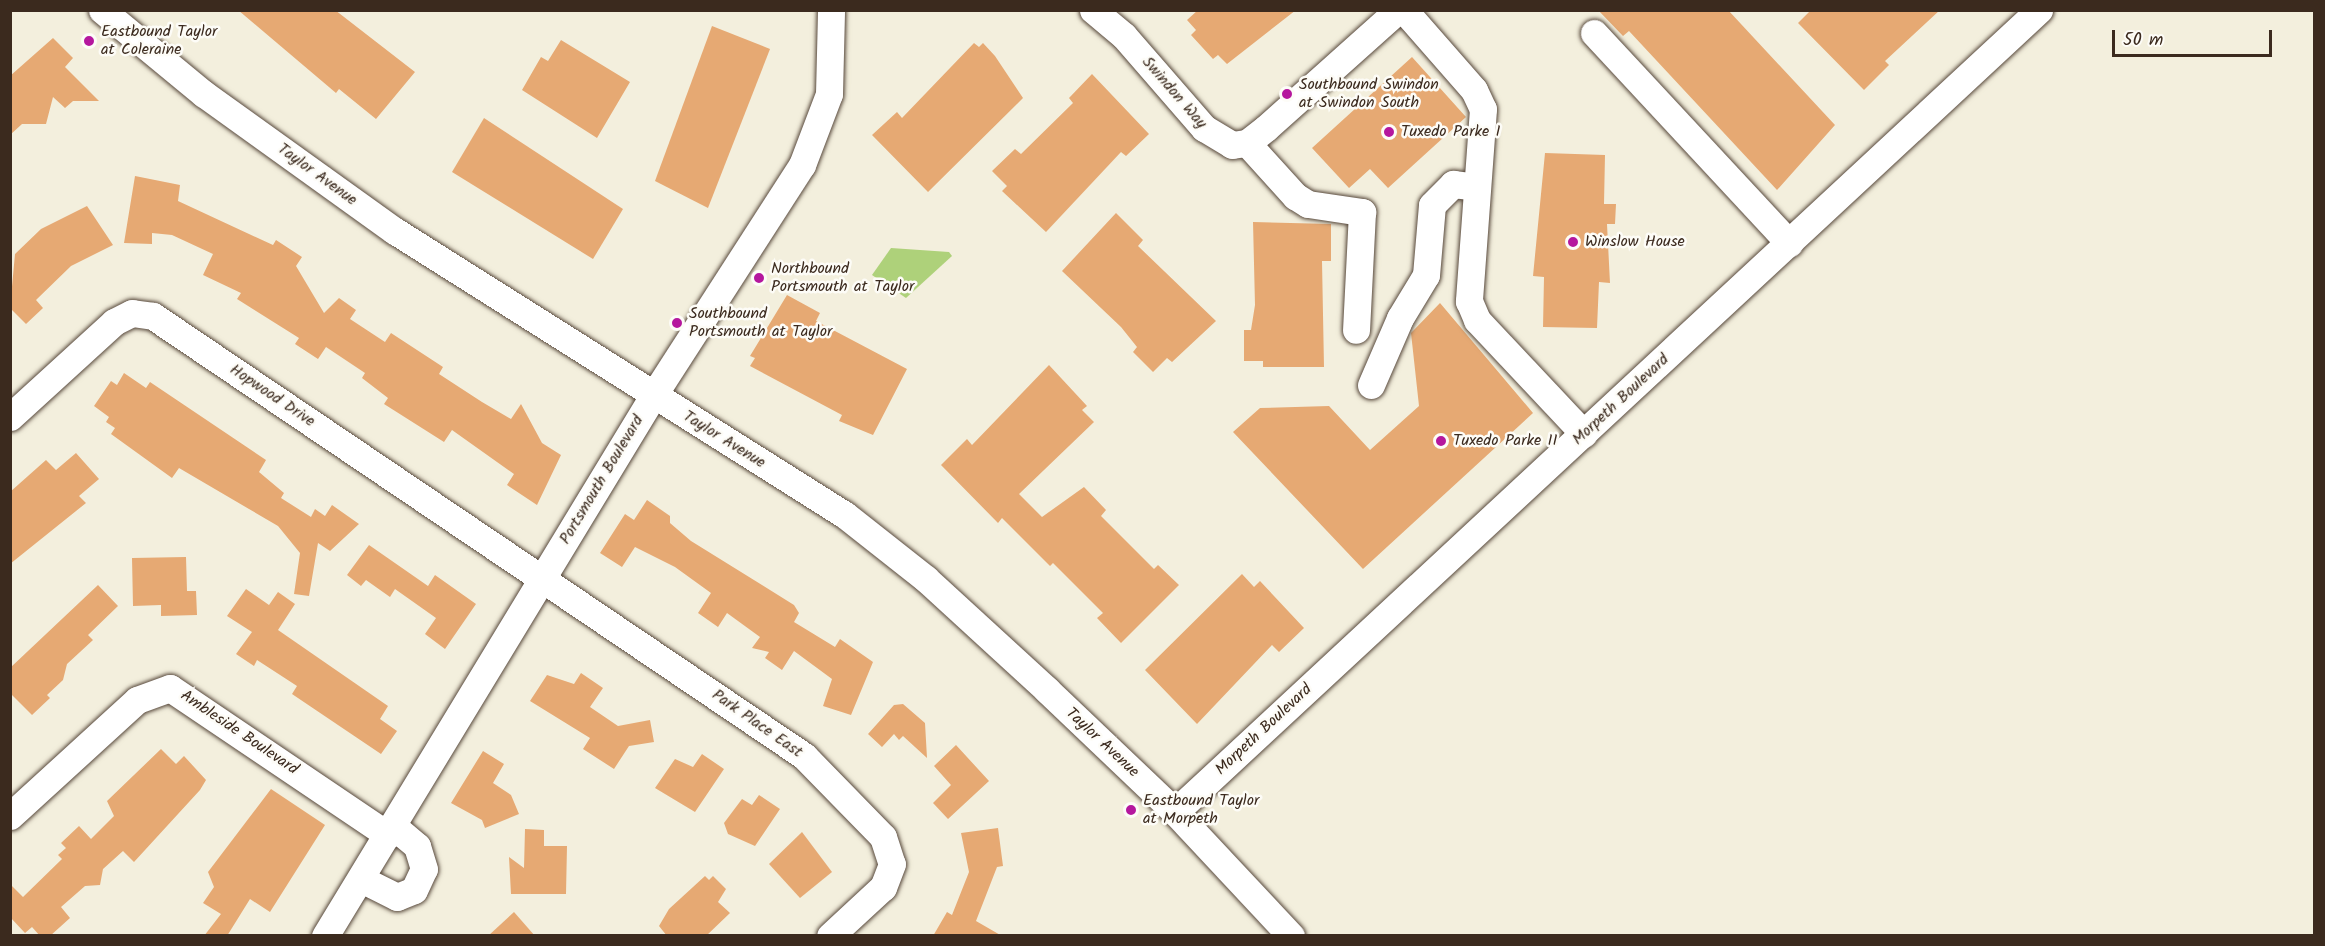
<!DOCTYPE html>
<html>
<head>
<meta charset="utf-8">
<style>
	body { margin:0 }
	#map { position:relative; width:2325px; height:946px; overflow:hidden; background:#f3efdd; font-family:Kalam,sans-serif }
	div>[style] { position:absolute }
	.green>* { inset:0; background:#aed17a }
	.building>* { inset:0; background:#e6a973 }
	.roads { filter:drop-shadow(0 0 2px #57483b) drop-shadow(0 0 2px #57483b) }
	.minor>* { height:27px; margin:-13.5px; padding:0 13.5px; transform-origin:13.5px; border-radius:13.5px; background:#fff }
	.dots>* { width:16px; height:16px; translate:-50% -50%; box-sizing:border-box; border:3px solid #fdfcf7; border-radius:50% }
	span { translate:-50% -50%; white-space:nowrap; text-align:center; line-height:1.15; -webkit-text-stroke:5px #fdfcf7; paint-order:stroke }
	.poi-label { font-size:16px; color:#3b2a1e }
	.left { translate:0 -50%; text-align:left }
	.street-label { font-size:16px; color:#3b2a1e }
	.frame { position:absolute; inset:0; border:12px solid #3b2a1e; pointer-events:none }
	.scale { position:absolute; left:2112px; top:30px; width:160px; height:27px; box-sizing:border-box; border:3px solid #3b2a1e; border-top:0; padding-left:8px; font-size:18px; line-height:21px; white-space:nowrap; color:#3b2a1e; -webkit-text-stroke:4px #fdfcf7; paint-order:stroke }
</style>
</head>
<body>
<div id="map">
	<div class="green">
		<i style="clip-path:polygon(891px 248px,949px 252px,952px 256px,906px 298px,872px 275px)"></i>
	</div>
	<div class="building">
		<i style="clip-path:polygon(238px 10px,335px 10px,415px 72px,376px 119px,339px 89px,336px 93px)"></i>
		<i style="clip-path:polygon(1198px 10px,1296px 10px,1227px 64px,1218px 55px,1213px 59px,1191px 35px,1196px 30px,1187px 20px)"></i>
		<i style="clip-path:polygon(1598px 10px,1728px 10px,1835px 125px,1777px 190px,1629px 31px,1623px 36px)"></i>
		<i style="clip-path:polygon(1811px 10px,1940px 10px,1885px 61px,1889px 65px,1864px 90px,1798px 23px)"></i>
		<i style="clip-path:polygon(712px 26px,770px 49px,708px 208px,655px 181px)"></i>
		<i style="clip-path:polygon(53px 38px,73px 58px,65px 67px,99px 101px,73px 101px,65px 108px,53px 97px,46px 124px,22px 124px,10px 135px,10px 76px)"></i>
		<i style="clip-path:polygon(561px 40px,630px 82px,597px 138px,522px 90px,541px 57px,548px 61px)"></i>
		<i style="clip-path:polygon(974px 43px,979px 47px,983px 43px,995px 56px,1023px 98px,928px 192px,872px 135px,897px 112px,902px 118px)"></i>
		<i style="clip-path:polygon(1412px 57px,1466px 117px,1388px 188px,1370px 169px,1349px 188px,1312px 148px)"></i>
		<i style="clip-path:polygon(1092px 74px,1149px 134px,1126px 156px,1121px 152px,1046px 232px,1002px 191px,1007px 186px,992px 171px,1015px 149px,1021px 154px,1073px 103px,1069px 98px)"></i>
		<i style="clip-path:polygon(484px 118px,623px 209px,593px 259px,452px 172px)"></i>
		<i style="clip-path:polygon(1545px 153px,1605px 155px,1604px 204px,1616px 204px,1615px 224px,1607px 224px,1610px 283px,1599px 282px,1597px 328px,1543px 327px,1544px 277px,1533px 276px)"></i>
		<i style="clip-path:polygon(135px 176px,180px 185px,178px 201px,273px 245px,276px 240px,302px 257px,296px 266px,324px 313px,339px 298px,356px 310px,350px 319px,385px 342px,391px 333px,443px 367px,439px 374px,482px 402px,511px 419px,521px 404px,542px 443px,561px 455px,537px 505px,507px 485px,514px 474px,452px 430px,444px 442px,384px 404px,388px 398px,362px 378px,365px 373px,326px 347px,318px 359px,295px 344px,299px 338px,237px 299px,241px 293px,203px 275px,213px 254px,172px 235px,152px 233px,152px 244px,124px 243px)"></i>
		<i style="clip-path:polygon(87px 206px,113px 245px,71px 266px,36px 300px,43px 308px,26px 324px,10px 308px,15px 254px,41px 229px)"></i>
		<i style="clip-path:polygon(1116px 213px,1143px 240px,1138px 246px,1216px 321px,1172px 362px,1167px 358px,1153px 372px,1133px 352px,1137px 347px,1121px 327px,1062px 271px)"></i>
		<i style="clip-path:polygon(1253px 222px,1331px 224px,1331px 261px,1322px 261px,1324px 367px,1263px 367px,1263px 361px,1244px 361px,1244px 330px,1251px 330px,1255px 305px)"></i>
		<i style="clip-path:polygon(787px 295px,820px 313px,816px 321px,907px 369px,873px 435px,839px 421px,842px 415px,750px 366px,755px 358px,750px 356px)"></i>
		<i style="clip-path:polygon(1440px 303px,1533px 413px,1363px 569px,1233px 432px,1260px 408px,1329px 406px,1370px 450px,1419px 406px,1411px 333px)"></i>
		<i style="clip-path:polygon(1049px 365px,1087px 406px,1082px 410px,1094px 422px,1019px 494px,1042px 517px,1084px 487px,1106px 510px,1101px 516px,1154px 569px,1158px 565px,1179px 585px,1121px 643px,1097px 618px,1103px 613px,1053px 563px,1050px 566px,1002px 518px,998px 523px,941px 465px,967px 439px,972px 445px)"></i>
		<i style="clip-path:polygon(124px 373px,146px 388px,150px 382px,266px 460px,259px 472px,284px 493px,281px 498px,311px 517px,315px 509px,325px 516px,332px 505px,359px 524px,330px 551px,318px 543px,309px 596px,294px 594px,300px 553px,278px 526px,179px 468px,172px 478px,111px 434px,115px 428px,106px 422px,109px 417px,94px 406px,111px 381px,117px 385px)"></i>
		<i style="clip-path:polygon(76px 453px,99px 479px,79px 496px,86px 503px,10px 564px,10px 492px,46px 460px,56px 470px)"></i>
		<i style="clip-path:polygon(647px 500px,670px 516px,670px 523px,691px 541px,794px 605px,799px 613px,794px 622px,835px 647px,840px 639px,873px 662px,851px 715px,823px 706px,832px 679px,794px 651px,782px 670px,765px 658px,769px 652px,752px 648px,760px 637px,727px 613px,718px 627px,698px 613px,711px 593px,675px 567px,635px 547px,622px 567px,600px 553px,625px 514px,634px 520px)"></i>
		<i style="clip-path:polygon(369px 545px,428px 586px,435px 575px,476px 604px,445px 649px,425px 634px,436px 618px,395px 589px,390px 597px,366px 580px,361px 586px,347px 575px)"></i>
		<i style="clip-path:polygon(186px 557px,187px 591px,196px 591px,197px 615px,161px 616px,161px 605px,133px 606px,132px 558px)"></i>
		<i style="clip-path:polygon(1242px 574px,1254px 587px,1260px 581px,1304px 628px,1279px 652px,1272px 645px,1197px 724px,1145px 670px)"></i>
		<i style="clip-path:polygon(98px 585px,118px 606px,88px 635px,93px 640px,67px 664px,63px 680px,47px 695px,50px 698px,32px 715px,10px 693px,10px 668px)"></i>
		<i style="clip-path:polygon(246px 589px,269px 605px,278px 592px,295px 604px,278px 630px,388px 706px,380px 719px,397px 731px,381px 754px,292px 694px,297px 686px,257px 660px,254px 666px,236px 654px,252px 632px,227px 616px)"></i>
		<i style="clip-path:polygon(581px 673px,603px 688px,590px 707px,618px 726px,650px 720px,654px 742px,629px 746px,614px 769px,583px 749px,590px 738px,530px 701px,547px 675px,574px 684px)"></i>
		<i style="clip-path:polygon(903px 704px,925px 723px,927px 758px,903px 736px,899px 740px,894px 734px,882px 747px,868px 734px,894px 705px)"></i>
		<i style="clip-path:polygon(956px 745px,989px 781px,948px 819px,933px 803px,951px 785px,934px 766px)"></i>
		<i style="clip-path:polygon(161px 749px,176px 764px,184px 756px,206px 780px,200px 790px,134px 862px,123px 851px,103px 869px,100px 885px,85px 886px,61px 907px,70px 918px,50px 936px,40px 936px,32px 927px,25px 933px,10px 917px,10px 884px,23px 897px,62px 859px,58px 855px,66px 848px,61px 843px,79px 826px,91px 839px,114px 816px,107px 801px)"></i>
		<i style="clip-path:polygon(483px 751px,504px 764px,493px 783px,511px 795px,519px 814px,485px 828px,482px 820px,451px 803px)"></i>
		<i style="clip-path:polygon(702px 754px,724px 769px,695px 812px,655px 788px,675px 759px,693px 767px)"></i>
		<i style="clip-path:polygon(271px 789px,325px 825px,270px 912px,250px 899px,227px 936px,204px 936px,221px 914px,203px 903px,214px 887px,208px 872px)"></i>
		<i style="clip-path:polygon(759px 795px,780px 809px,755px 846px,728px 834px,724px 823px,742px 799px,752px 805px)"></i>
		<i style="clip-path:polygon(998px 828px,1003px 866px,997px 867px,976px 921px,1002px 936px,933px 936px,947px 912px,952px 915px,969px 872px,961px 833px)"></i>
		<i style="clip-path:polygon(525px 829px,544px 830px,544px 846px,567px 846px,566px 894px,511px 894px,509px 857px,524px 868px)"></i>
		<i style="clip-path:polygon(802px 832px,832px 872px,800px 898px,769px 864px)"></i>
		<i style="clip-path:polygon(705px 876px,709px 880px,713px 876px,726px 889px,718px 902px,730px 913px,706px 936px,667px 936px,659px 926px,669px 909px)"></i>
		<i style="clip-path:polygon(514px 912px,535px 936px,488px 936px)"></i>
	</div>
	<div class="roads">
		<div class="minor">
			<i style="left:102px;top:10px;width:132px;rotate:39.5deg"></i>
			<i style="left:204px;top:94px;width:235px;rotate:35.7deg"></i>
			<i style="left:395px;top:231px;width:532px;rotate:32.26deg"></i>
			<i style="left:845px;top:515px;width:103px;rotate:38.3deg"></i>
			<i style="left:926px;top:579px;width:164px;rotate:42.5deg"></i>
			<i style="left:1047px;top:690px;width:177px;rotate:43.6deg"></i>
			<i style="left:1175px;top:812px;width:170px;rotate:46.9deg"></i>
			<i style="left:1093px;top:10px;width:40px;rotate:40deg"></i>
			<i style="left:1124px;top:36px;width:122px;rotate:49deg"></i>
			<i style="left:1204px;top:128px;width:33px;rotate:31deg"></i>
			<i style="left:1232px;top:145px;width:15px;rotate:-8deg"></i>
			<i style="left:1247px;top:143px;width:24px;rotate:-38deg"></i>
			<i style="left:1266px;top:128px;width:177px;rotate:-41.8deg"></i>
			<i style="left:1404px;top:10px;width:106px;rotate:48.8deg"></i>
			<i style="left:1474px;top:90px;width:21px;rotate:65deg"></i>
			<i style="left:1483px;top:109px;width:193px;rotate:94.2deg"></i>
			<i style="left:1469px;top:301px;width:21px;rotate:67deg"></i>
			<i style="left:1477px;top:320px;width:156px;rotate:46.8deg"></i>
			<i style="left:1594px;top:33px;width:287px;rotate:47.1deg"></i>
			<i style="left:1247px;top:143px;width:72px;rotate:47.8deg"></i>
			<i style="left:1295px;top:196px;width:15px;rotate:32deg"></i>
			<i style="left:1308px;top:204px;width:55px;rotate:8.4deg"></i>
			<i style="left:1362px;top:212px;width:118px;rotate:92.9deg"></i>
			<i style="left:1371px;top:385px;width:73px;rotate:-66.6deg"></i>
			<i style="left:1400px;top:318px;width:50px;rotate:-58.8deg"></i>
			<i style="left:1426px;top:275px;width:70px;rotate:-85.1deg"></i>
			<i style="left:1432px;top:205px;width:30px;rotate:-45deg"></i>
			<i style="left:1453px;top:184px;width:24px;rotate:7deg"></i>
			<i style="left:10px;top:417px;width:141px;rotate:-42.4deg"></i>
			<i style="left:114px;top:322px;width:20px;rotate:-27deg"></i>
			<i style="left:132px;top:313px;width:21px;rotate:8deg"></i>
			<i style="left:153px;top:316px;width:786px;rotate:34.05deg"></i>
			<i style="left:804px;top:756px;width:113px;rotate:45.7deg"></i>
			<i style="left:883px;top:837px;width:28px;rotate:72deg"></i>
			<i style="left:892px;top:864px;width:25px;rotate:111deg"></i>
			<i style="left:883px;top:887px;width:72px;rotate:137.2deg"></i>
			<i style="left:1175px;top:812px;width:1179px;rotate:-42.87deg"></i>
			<i style="left:10px;top:816px;width:172px;rotate:-42.4deg"></i>
			<i style="left:137px;top:700px;width:35px;rotate:-20deg"></i>
			<i style="left:170px;top:688px;width:263px;rotate:34deg"></i>
			<i style="left:361px;top:879px;width:40px;rotate:26.6deg"></i>
			<i style="left:397px;top:897px;width:18px;rotate:-22deg"></i>
			<i style="left:414px;top:890px;width:23px;rotate:-65deg"></i>
			<i style="left:424px;top:869px;width:24px;rotate:-107deg"></i>
			<i style="left:417px;top:846px;width:31px;rotate:-140deg"></i>
			<i style="left:325px;top:936px;width:632px;rotate:-58.73deg"></i>
			<i style="left:653px;top:396px;width:275px;rotate:-57.2deg"></i>
			<i style="left:802px;top:165px;width:76px;rotate:-69.2deg"></i>
			<i style="left:829px;top:94px;width:84px;rotate:-88.6deg"></i>
		</div>
	</div>
	<div class="dots">
		<i style="left:89px;top:41px;background:#b5179e"></i>
		<i style="left:1287px;top:94px;background:#b5179e"></i>
		<i style="left:1389px;top:132px;background:#b5179e"></i>
		<i style="left:1573px;top:242px;background:#b5179e"></i>
		<i style="left:759px;top:278px;background:#b5179e"></i>
		<i style="left:677px;top:323px;background:#b5179e"></i>
		<i style="left:1441px;top:441px;background:#b5179e"></i>
		<i style="left:1131px;top:810px;background:#b5179e"></i>
	</div>
	<div class="poi-label">
		<span class="left" style="left:101px;top:41px">Eastbound Taylor<br>at Coleraine</span>
		<span class="left" style="left:1299px;top:94px">Southbound Swindon<br>at Swindon South</span>
		<span class="left" style="left:1401px;top:132px">Tuxedo Parke I</span>
		<span class="left" style="left:1585px;top:242px">Winslow House</span>
		<span class="left" style="left:771px;top:278px">Northbound<br>Portsmouth at Taylor</span>
		<span class="left" style="left:689px;top:323px">Southbound<br>Portsmouth at Taylor</span>
		<span class="left" style="left:1453px;top:441px">Tuxedo Parke II</span>
		<span class="left" style="left:1143px;top:810px">Eastbound Taylor<br>at Morpeth</span>
	</div>
	<div class="street-label">
		<span style="left:1174px;top:93px;rotate:49deg">Swindon Way</span>
		<span style="left:317px;top:175px;rotate:36deg">Taylor Avenue</span>
		<span style="left:272px;top:396px;rotate:34deg">Hopwood Drive</span>
		<span style="left:1621px;top:400px;rotate:-43deg">Morpeth Boulevard</span>
		<span style="left:724px;top:440px;rotate:32deg">Taylor Avenue</span>
		<span style="left:602px;top:480px;rotate:-59deg">Portsmouth Boulevard</span>
		<span style="left:757px;top:724px;rotate:35deg">Park Place East</span>
		<span style="left:1264px;top:730px;rotate:-43deg">Morpeth Boulevard</span>
		<span style="left:239px;top:733px;rotate:34deg">Ambleside Boulevard</span>
		<span style="left:1102px;top:743px;rotate:43deg">Taylor Avenue</span>
	</div>
	<div class="frame"></div>
	<div class="scale">50 m</div>
</div>
</body>
</html>
